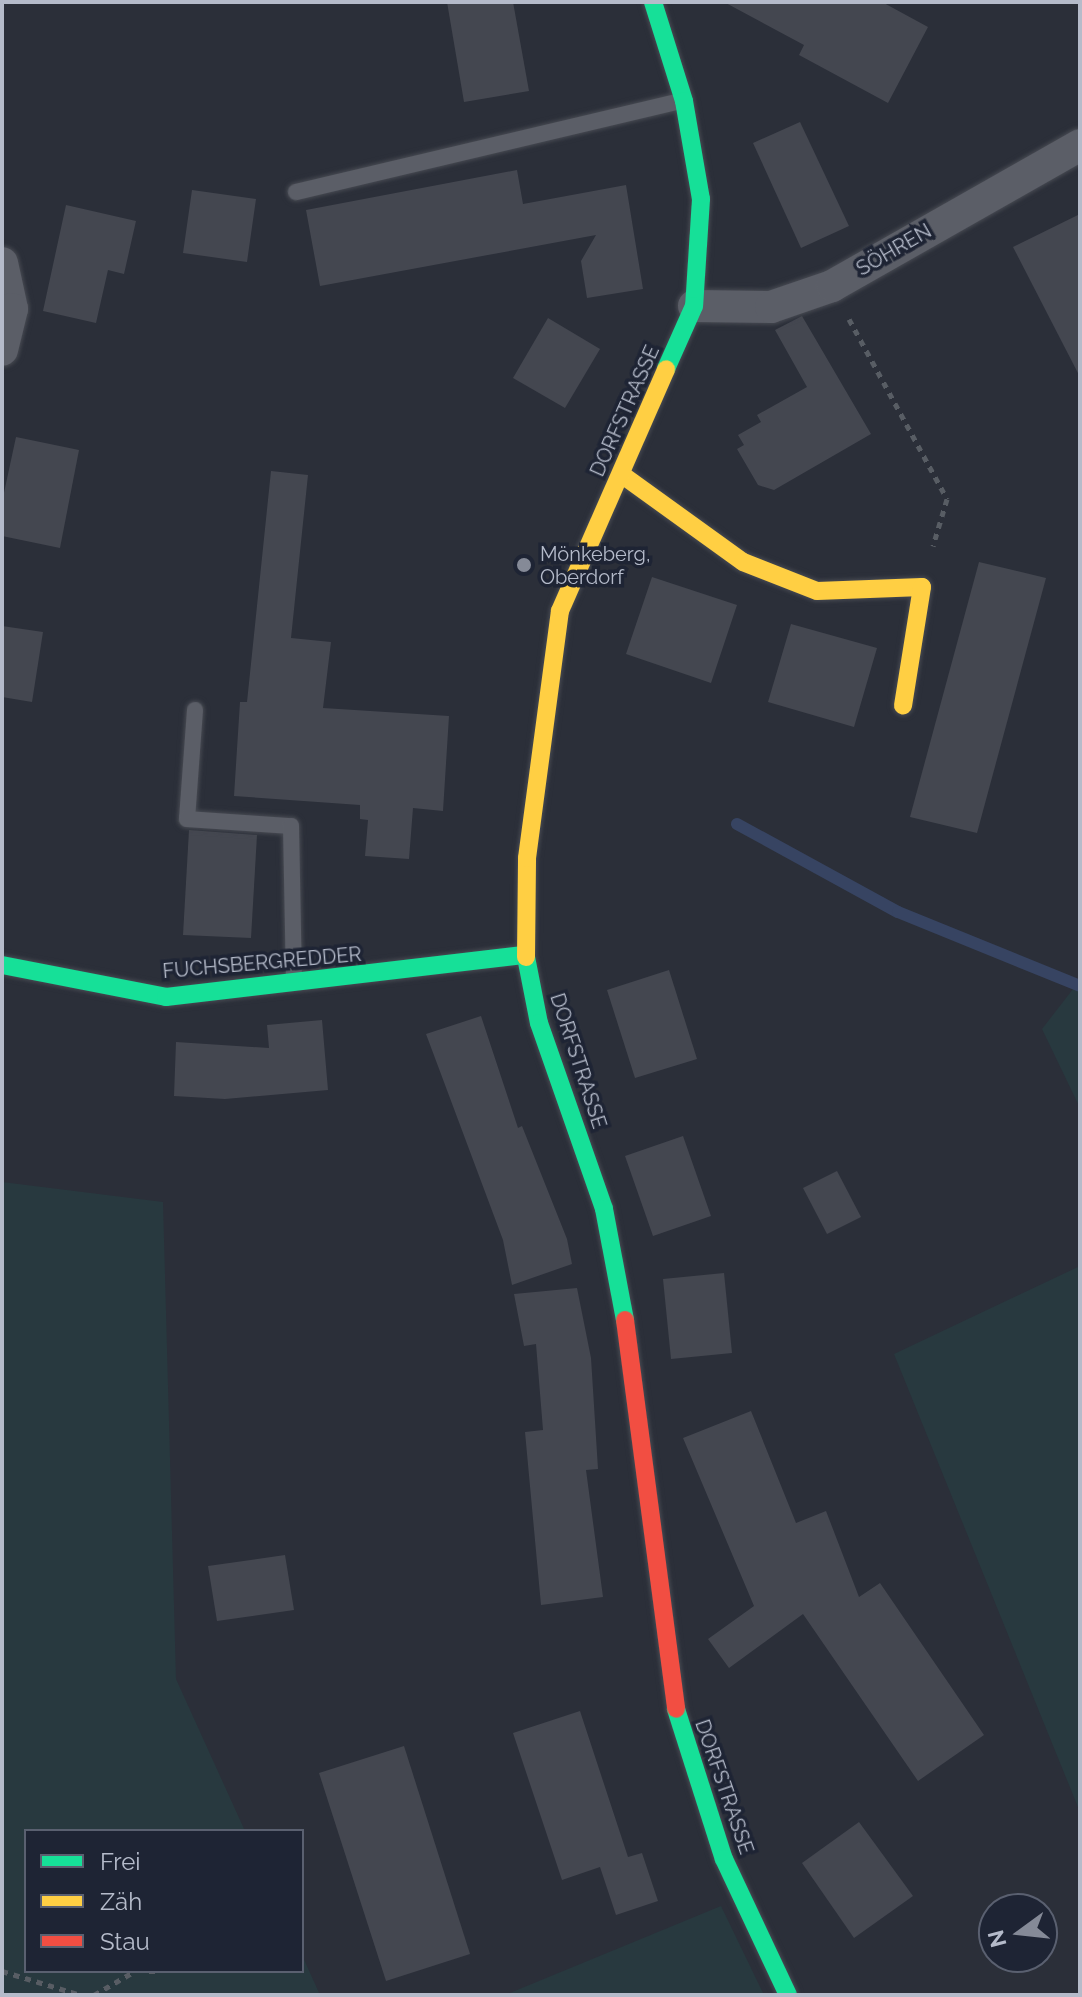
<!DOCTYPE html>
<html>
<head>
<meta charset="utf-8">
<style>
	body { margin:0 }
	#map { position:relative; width:1082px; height:1997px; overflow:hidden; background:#2b2f39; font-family:Raleway,sans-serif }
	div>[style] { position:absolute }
	.green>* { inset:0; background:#28393f }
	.stream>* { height:12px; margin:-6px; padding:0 6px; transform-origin:6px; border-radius:6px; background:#374462 }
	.building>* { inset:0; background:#444750 }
	.path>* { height:5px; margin-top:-2.5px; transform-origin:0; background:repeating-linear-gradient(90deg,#585d64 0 6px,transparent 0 12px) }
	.roads { filter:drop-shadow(0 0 2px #474a52) drop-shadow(0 0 2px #474a52) }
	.lane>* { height:16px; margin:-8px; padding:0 8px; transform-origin:8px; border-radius:8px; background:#5b5e67 }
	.street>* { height:32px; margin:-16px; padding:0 16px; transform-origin:16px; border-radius:16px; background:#5b5e67 }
	.fast>* { height:18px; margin:-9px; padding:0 9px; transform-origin:9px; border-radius:9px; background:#16e098 }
	.slow>* { height:18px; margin:-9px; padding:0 9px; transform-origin:9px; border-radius:9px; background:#ffcf43 }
	.jam>* { height:18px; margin:-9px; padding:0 9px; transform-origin:9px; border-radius:9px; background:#f24e42 }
	.dots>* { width:22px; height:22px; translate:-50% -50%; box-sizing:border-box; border:4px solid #1e2434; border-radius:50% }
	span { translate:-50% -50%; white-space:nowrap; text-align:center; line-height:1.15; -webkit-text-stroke:7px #1e2434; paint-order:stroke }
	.street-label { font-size:20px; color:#b5bbca }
	.poi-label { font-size:20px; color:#b5bbca }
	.left { translate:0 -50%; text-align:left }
	.frame { position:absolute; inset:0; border:4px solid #b5bbca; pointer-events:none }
	.legend { position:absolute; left:24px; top:1829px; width:280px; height:144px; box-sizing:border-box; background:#1e2434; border:2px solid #5a6070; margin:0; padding:10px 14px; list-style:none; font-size:24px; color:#b5bbca }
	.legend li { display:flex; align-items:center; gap:16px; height:40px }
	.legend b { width:40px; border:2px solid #5a6070 }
	.north { position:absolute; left:978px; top:1893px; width:80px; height:80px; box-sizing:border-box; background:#1e2434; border:2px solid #5a6070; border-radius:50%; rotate:255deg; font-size:22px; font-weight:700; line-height:32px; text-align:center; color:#b5bbca }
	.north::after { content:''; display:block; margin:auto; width:28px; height:36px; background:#858a97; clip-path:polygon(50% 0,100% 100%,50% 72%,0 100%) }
</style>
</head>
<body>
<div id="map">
	<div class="green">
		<i style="clip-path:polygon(1080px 980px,1080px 1108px,1042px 1029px)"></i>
		<i style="clip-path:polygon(2px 1182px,163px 1202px,176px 1679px,245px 1831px,26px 1831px,26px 1971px,302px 1971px,302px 1955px,320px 1995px,2px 1995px)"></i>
		<i style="clip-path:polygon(1080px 1266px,1080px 1812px,894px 1354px)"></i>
		<i style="clip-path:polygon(721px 1906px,764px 1995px,505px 1995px)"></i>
	</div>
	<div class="stream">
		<i style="left:737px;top:824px;width:183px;rotate:28.7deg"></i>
		<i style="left:898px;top:912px;width:196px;rotate:22.1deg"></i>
	</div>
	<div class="building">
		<i style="clip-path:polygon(447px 2px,513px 2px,529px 91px,464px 102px)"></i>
		<i style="clip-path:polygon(724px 2px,882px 2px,928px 27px,888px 103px,799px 55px,804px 45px)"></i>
		<i style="clip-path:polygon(800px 122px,849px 226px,801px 248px,753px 143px)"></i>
		<i style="clip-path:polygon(517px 170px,523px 204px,626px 185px,643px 289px,587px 298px,581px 261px,596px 235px,320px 286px,306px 210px)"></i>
		<i style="clip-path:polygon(192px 190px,256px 199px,247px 262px,183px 253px)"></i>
		<i style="clip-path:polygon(66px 205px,136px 221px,124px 274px,108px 270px,96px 323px,43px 311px)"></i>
		<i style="clip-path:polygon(1080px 214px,1080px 377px,1013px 247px)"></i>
		<i style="clip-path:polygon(802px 316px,871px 434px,774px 490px,758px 485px,737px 449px,744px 445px,738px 435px,761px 422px,757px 415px,807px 387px,775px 330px)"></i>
		<i style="clip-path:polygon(548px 318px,600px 349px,565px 408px,513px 378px)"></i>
		<i style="clip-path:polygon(16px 437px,79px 450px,60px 548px,2px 536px,2px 502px)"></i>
		<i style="clip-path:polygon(271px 471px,308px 475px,291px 638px,331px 642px,323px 708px,449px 716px,443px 811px,413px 808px,409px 859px,365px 856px,368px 820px,360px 819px,360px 805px,234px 796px,240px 702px,247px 702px)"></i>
		<i style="clip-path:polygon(979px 562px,1046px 578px,977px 833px,910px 817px)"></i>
		<i style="clip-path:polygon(652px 577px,737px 605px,711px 683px,626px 654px)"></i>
		<i style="clip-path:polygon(791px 624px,877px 648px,854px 727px,768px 702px)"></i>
		<i style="clip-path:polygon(2px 626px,43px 632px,32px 702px,2px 697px)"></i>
		<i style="clip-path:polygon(189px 830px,257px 835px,251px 938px,183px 935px)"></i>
		<i style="clip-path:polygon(669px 970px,697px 1059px,635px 1078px,607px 990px)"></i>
		<i style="clip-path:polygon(481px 1016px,518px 1128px,522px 1126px,567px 1239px,572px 1264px,512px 1285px,503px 1240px,426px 1034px)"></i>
		<i style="clip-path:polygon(322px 1020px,328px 1090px,225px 1099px,174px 1096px,176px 1042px,269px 1048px,267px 1025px)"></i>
		<i style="clip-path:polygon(683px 1136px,711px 1216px,653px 1236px,625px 1156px)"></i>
		<i style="clip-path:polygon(837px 1171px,861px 1217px,827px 1234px,803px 1188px)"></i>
		<i style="clip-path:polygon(724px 1273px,732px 1353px,671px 1359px,663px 1279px)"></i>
		<i style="clip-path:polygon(577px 1288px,591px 1358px,598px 1469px,586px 1470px,603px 1597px,541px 1605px,525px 1432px,543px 1430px,536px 1344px,524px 1346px,514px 1294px)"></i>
		<i style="clip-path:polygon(751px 1411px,796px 1523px,826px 1511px,859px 1597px,880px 1583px,984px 1735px,918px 1781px,803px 1614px,729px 1668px,708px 1639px,754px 1606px,683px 1438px)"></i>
		<i style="clip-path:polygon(285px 1555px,294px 1610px,217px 1621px,208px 1566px)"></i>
		<i style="clip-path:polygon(580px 1711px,628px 1857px,642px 1853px,658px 1901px,616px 1915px,600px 1867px,562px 1880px,513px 1733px)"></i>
		<i style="clip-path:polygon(404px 1746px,470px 1954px,386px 1981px,319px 1773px)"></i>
		<i style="clip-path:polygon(859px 1822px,913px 1896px,854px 1938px,802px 1863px)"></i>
	</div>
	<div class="path">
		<i style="left:849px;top:319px;width:205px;rotate:61.4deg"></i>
		<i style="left:947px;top:499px;width:49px;rotate:106.6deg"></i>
		<i style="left:2px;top:1971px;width:83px;rotate:16.9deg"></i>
		<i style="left:149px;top:1971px;width:6px"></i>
		<i style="left:94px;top:1995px;width:48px;rotate:-30.3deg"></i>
	</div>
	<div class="roads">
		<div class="lane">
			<i style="left:296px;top:192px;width:397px;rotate:-13.3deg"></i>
			<i style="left:195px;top:710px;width:109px;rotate:94.2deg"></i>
			<i style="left:187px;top:819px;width:104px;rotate:3.9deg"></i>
			<i style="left:291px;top:826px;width:156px;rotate:88.9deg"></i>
		</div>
		<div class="street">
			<i style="left:2px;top:263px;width:47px;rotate:77.7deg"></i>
			<i style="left:12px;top:309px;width:42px;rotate:103.7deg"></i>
			<i style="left:694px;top:306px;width:77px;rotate:0.7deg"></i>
			<i style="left:771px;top:307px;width:65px;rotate:-19deg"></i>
			<i style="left:832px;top:286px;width:285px;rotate:-29.6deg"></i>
		</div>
		<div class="fast">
			<i style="left:653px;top:2px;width:104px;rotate:72.6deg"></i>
			<i style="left:684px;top:101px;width:99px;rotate:80.2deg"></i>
			<i style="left:701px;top:199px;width:107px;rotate:93.7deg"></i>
			<i style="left:694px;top:306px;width:69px;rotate:114deg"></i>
			<i style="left:526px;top:957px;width:67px;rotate:78.9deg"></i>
			<i style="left:539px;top:1023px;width:197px;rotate:70.7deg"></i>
			<i style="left:604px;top:1209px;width:113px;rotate:79.3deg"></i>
			<i style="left:2px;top:965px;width:167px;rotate:11deg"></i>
			<i style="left:166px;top:997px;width:362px;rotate:-6.7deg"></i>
			<i style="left:676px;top:1709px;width:157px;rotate:72.3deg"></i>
			<i style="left:724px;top:1859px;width:150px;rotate:64.8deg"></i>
		</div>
		<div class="slow">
			<i style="left:621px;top:474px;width:150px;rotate:35.8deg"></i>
			<i style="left:743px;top:562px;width:79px;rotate:21.4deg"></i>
			<i style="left:817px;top:591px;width:105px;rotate:-2.2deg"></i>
			<i style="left:922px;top:587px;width:120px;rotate:99.1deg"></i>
			<i style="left:526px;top:957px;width:99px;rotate:-89.4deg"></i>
			<i style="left:527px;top:858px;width:249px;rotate:-82.4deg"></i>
			<i style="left:560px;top:611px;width:264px;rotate:-66.3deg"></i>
		</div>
		<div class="jam">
			<i style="left:625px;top:1320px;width:392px;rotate:82.5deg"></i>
		</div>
	</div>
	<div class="dots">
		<i style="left:524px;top:565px;background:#858a97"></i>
	</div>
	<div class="street-label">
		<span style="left:894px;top:250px;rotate:-30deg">SÖHREN</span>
		<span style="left:625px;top:411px;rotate:-66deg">DORFSTRASSE</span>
		<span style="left:262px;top:963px;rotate:-5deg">FUCHSBERGREDDER</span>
		<span style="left:578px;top:1061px;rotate:72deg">DORFSTRASSE</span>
		<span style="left:724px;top:1787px;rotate:71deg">DORFSTRASSE</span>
	</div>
	<div class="poi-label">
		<span class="left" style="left:540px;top:566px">Mönkeberg,<br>Oberdorf</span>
	</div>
	<div class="frame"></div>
	<ul class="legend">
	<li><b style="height:10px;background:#16e098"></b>Frei</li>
	<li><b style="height:10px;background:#ffcf43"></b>Zäh</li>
	<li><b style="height:10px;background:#f24e42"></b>Stau</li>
	</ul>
	<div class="north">N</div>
</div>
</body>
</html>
